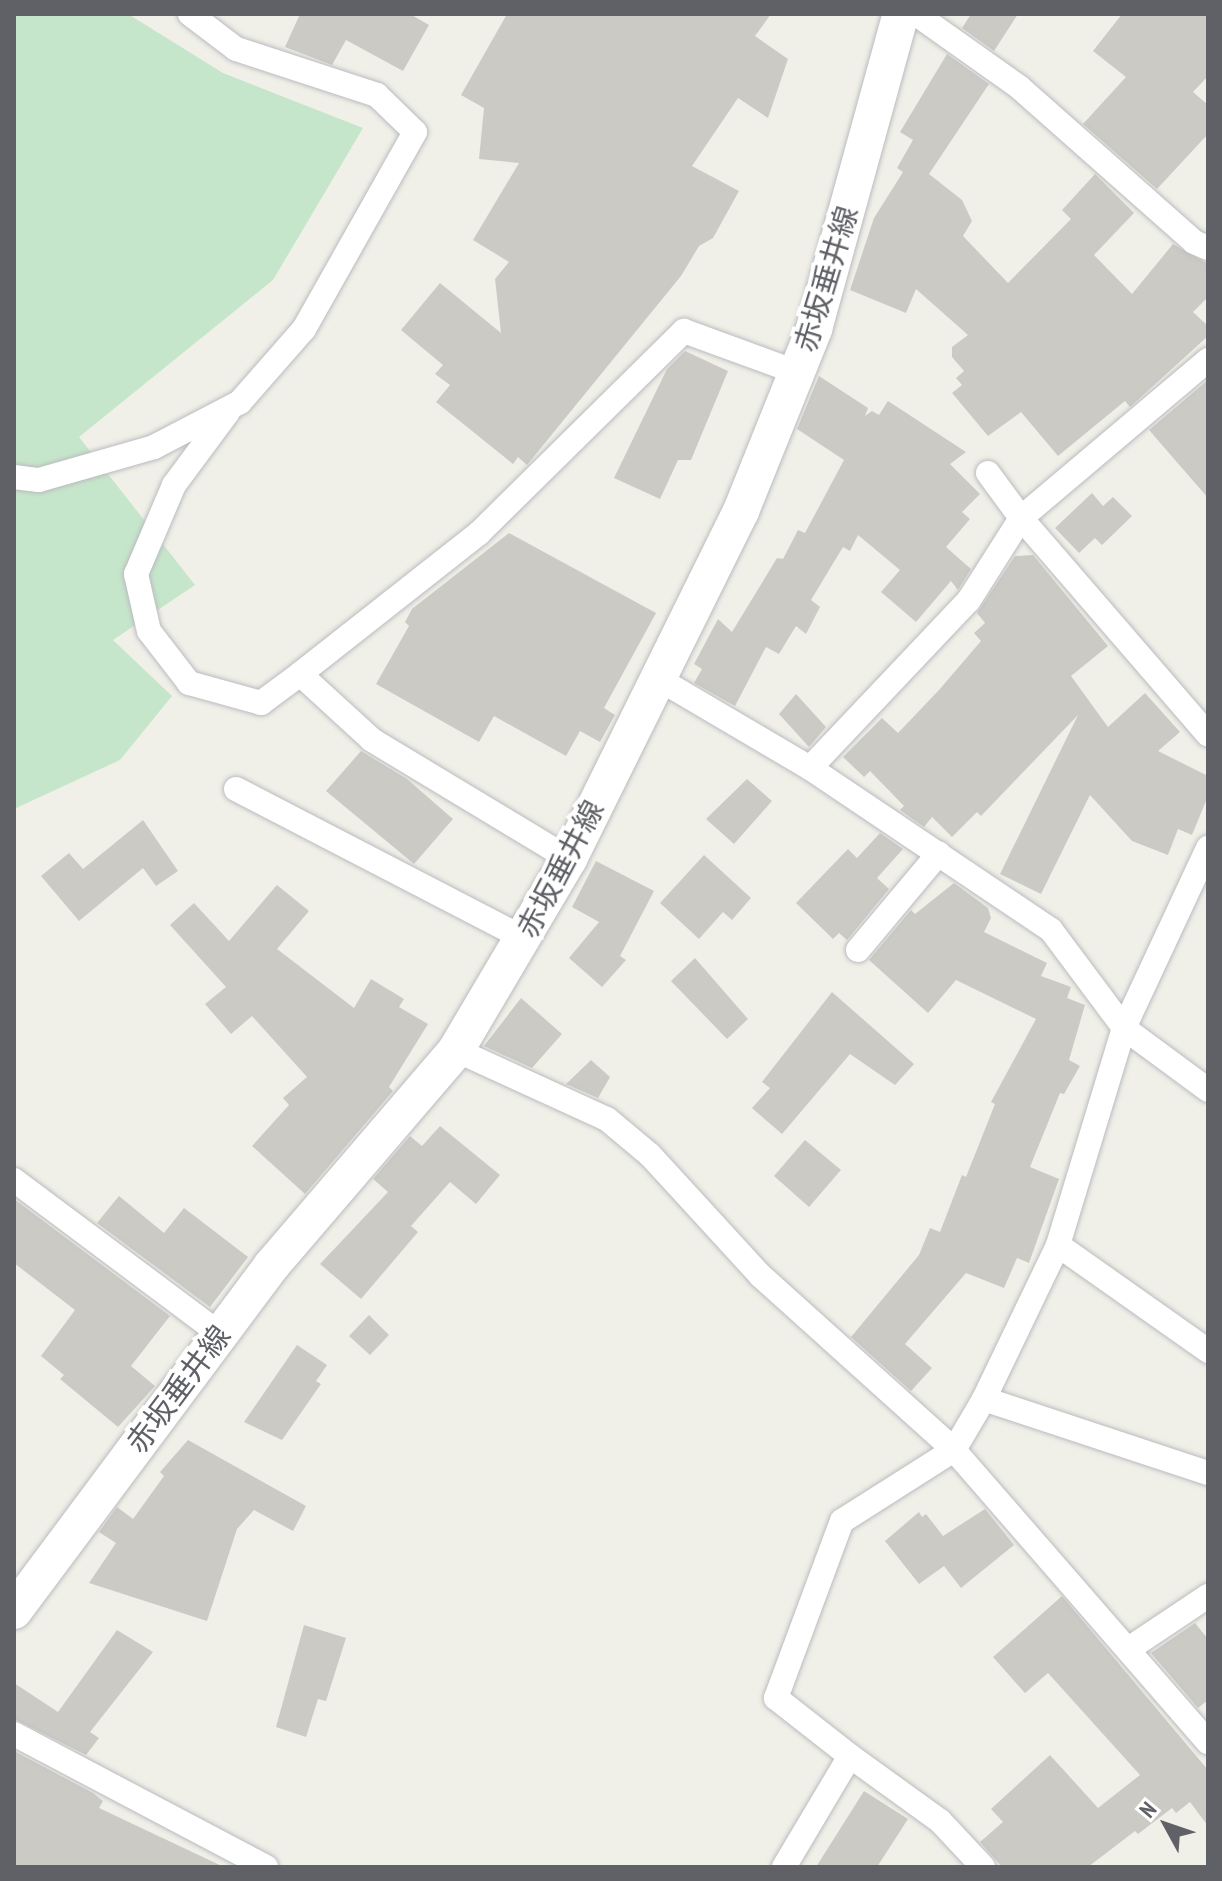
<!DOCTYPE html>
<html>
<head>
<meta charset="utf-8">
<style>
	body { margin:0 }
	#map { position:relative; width:1222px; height:1881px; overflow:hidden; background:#f0f0e8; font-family:"PT Sans Narrow","Noto Sans JP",sans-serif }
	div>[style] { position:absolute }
	.green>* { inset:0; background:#c6e6cb }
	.building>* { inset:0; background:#cccac4 }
	.roads { filter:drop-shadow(0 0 2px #babbc0) drop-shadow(0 0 2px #babbc0) }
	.minor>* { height:24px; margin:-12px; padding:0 12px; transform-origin:12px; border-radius:12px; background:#fff }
	.secondary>* { height:36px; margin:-18px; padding:0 18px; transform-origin:18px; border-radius:18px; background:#fff }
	span { translate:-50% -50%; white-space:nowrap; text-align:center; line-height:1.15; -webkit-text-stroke:8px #fff; paint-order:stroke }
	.street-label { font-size:30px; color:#5f6167 }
	.frame { position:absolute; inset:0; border:16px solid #5f6167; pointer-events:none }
	.north { position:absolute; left:1126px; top:1785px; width:80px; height:80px; -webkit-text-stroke:6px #fff; paint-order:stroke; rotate:310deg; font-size:22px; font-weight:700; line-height:32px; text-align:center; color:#5f6167 }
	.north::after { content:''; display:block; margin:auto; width:28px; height:36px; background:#5f6167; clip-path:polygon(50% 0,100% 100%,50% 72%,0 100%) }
</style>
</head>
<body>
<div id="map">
	<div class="green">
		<i style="clip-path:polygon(14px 14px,128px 14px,223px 73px,363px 128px,273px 280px,79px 437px,195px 585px,113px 640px,172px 696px,120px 760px,14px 809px)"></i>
	</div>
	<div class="building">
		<i style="clip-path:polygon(300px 14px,410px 14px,429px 25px,403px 71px,346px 40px,332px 65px,285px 47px)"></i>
		<i style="clip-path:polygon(507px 14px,771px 14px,755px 36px,788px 59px,768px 118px,738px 98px,692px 166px,739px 191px,713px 238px,699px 246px,681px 276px,527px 465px,518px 457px,513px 464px,436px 402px,450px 385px,435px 374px,443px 365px,401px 330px,440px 283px,501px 333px,495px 279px,509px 262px,473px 240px,519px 163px,479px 159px,484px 108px,461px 95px)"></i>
		<i style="clip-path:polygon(971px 14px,1018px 14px,994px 51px,962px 28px)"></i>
		<i style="clip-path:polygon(1122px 14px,1208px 14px,1208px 76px,1193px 92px,1208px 105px,1208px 134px,1157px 189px,1083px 124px,1126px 77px,1093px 51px)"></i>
		<i style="clip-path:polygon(947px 54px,989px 84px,929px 174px,962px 200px,972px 221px,963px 236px,1008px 283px,1071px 219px,1062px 210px,1095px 174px,1134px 213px,1094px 255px,1132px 294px,1173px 244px,1208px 264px,1208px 297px,1193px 312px,1208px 326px,1208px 336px,1130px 407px,1125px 401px,1058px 456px,1021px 412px,988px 436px,952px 393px,962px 385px,956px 378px,964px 371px,952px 357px,952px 347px,968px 335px,916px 289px,906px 313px,850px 290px,874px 218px,903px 172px,897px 168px,913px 140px,900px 132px)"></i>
		<i style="clip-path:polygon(685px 351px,728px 371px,691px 460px,678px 460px,660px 499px,614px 478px,667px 369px)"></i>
		<i style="clip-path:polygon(819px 376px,868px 408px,865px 416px,872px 411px,879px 415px,888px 401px,966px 452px,950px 464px,980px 494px,962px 512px,970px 519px,946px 547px,971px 569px,958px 590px,951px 581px,916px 622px,881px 592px,900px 570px,858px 535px,850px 551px,843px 547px,811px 600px,820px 607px,806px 634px,796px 626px,779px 654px,766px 647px,735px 706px,694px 683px,702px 669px,694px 664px,718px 619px,732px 632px,777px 558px,783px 559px,798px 530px,805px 533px,844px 460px,797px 429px)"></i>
		<i style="clip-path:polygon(1208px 380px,1208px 498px,1149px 430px)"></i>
		<i style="clip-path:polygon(1092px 493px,1103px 506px,1113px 497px,1132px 516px,1102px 545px,1095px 538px,1079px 553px,1055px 528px)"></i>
		<i style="clip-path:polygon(509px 533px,656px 613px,604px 708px,615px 715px,600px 742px,580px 731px,566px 756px,494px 716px,479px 742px,376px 684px,409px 626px,405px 622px,412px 609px)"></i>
		<i style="clip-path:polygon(1033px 555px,1108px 646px,1071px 676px,1108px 727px,1145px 693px,1180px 732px,1158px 751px,1208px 776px,1208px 796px,1192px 835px,1178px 829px,1168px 855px,1132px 841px,1090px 795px,1041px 894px,1000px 874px,1078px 715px,981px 816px,977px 812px,952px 837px,932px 817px,924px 827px,900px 810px,904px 806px,870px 771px,864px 777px,843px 757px,882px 718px,898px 733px,939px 690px,981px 641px,974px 633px,985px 623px,977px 613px,1015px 556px)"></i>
		<i style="clip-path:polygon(796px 694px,826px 727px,809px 747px,779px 714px)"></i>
		<i style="clip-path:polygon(361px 751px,407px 779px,453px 819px,414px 864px,326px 791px)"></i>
		<i style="clip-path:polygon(747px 779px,772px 801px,734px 844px,706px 819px)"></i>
		<i style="clip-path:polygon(143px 820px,178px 871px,156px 886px,143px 868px,79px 921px,41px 876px,69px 853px,83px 869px)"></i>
		<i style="clip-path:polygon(880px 833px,903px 849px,877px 878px,889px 889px,847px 940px,839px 933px,833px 939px,796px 903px,848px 849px,857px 858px)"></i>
		<i style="clip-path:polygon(704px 855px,751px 898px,732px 920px,723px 912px,699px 939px,660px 903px)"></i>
		<i style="clip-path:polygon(596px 861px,654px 891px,620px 956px,626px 960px,602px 987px,569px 958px,599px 922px,572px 907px)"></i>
		<i style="clip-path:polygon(954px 883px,988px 908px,991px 918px,984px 932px,1047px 963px,1041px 976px,1071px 987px,1067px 998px,1085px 1005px,1069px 1060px,1080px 1066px,1064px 1094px,1060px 1093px,1030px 1167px,1059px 1179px,1029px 1263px,1017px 1258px,1004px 1288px,966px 1273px,905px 1344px,932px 1368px,911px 1391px,851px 1337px,919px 1255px,930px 1228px,940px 1232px,962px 1175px,966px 1177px,995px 1104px,991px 1102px,1036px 1019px,956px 980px,928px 1013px,869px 960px,911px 910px,915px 914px)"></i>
		<i style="clip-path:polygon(277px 885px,309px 911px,277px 949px,354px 1008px,371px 979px,404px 999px,399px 1007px,428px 1024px,389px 1087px,393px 1091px,305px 1194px,252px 1146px,289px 1105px,283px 1098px,307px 1077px,252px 1016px,231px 1034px,205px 1004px,226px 987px,170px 925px,194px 903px,229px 941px)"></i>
		<i style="clip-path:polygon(695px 958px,748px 1019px,727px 1039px,671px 981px)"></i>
		<i style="clip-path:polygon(832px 992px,914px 1064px,895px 1085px,850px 1054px,782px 1134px,752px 1108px,770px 1088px,762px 1082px)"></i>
		<i style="clip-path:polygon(521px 998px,562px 1034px,532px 1068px,484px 1046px)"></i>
		<i style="clip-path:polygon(591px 1060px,610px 1077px,598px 1098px,566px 1084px)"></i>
		<i style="clip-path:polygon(440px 1126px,500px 1175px,476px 1204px,450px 1182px,411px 1226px,418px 1232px,361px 1299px,320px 1264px,388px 1192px,373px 1179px,410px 1136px,422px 1146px)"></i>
		<i style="clip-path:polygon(805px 1140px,841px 1170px,809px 1207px,774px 1176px)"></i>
		<i style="clip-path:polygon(119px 1196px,164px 1233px,184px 1208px,248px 1257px,210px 1307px,97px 1223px)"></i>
		<i style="clip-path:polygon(14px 1199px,170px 1316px,131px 1366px,155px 1386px,118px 1427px,60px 1379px,64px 1375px,41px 1356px,75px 1310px,14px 1263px)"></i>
		<i style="clip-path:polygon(369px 1315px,389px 1335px,370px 1355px,349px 1336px)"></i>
		<i style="clip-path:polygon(297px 1345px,327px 1365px,316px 1381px,321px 1384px,282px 1440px,244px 1422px)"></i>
		<i style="clip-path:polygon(188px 1440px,306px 1506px,293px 1531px,254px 1510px,237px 1529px,207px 1621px,89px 1583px,116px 1543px,99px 1532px,117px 1507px,133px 1519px,164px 1476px,160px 1472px)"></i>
		<i style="clip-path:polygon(985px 1509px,1014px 1545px,961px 1588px,944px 1566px,919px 1584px,885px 1541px,919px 1512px,922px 1517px,926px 1514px,943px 1536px)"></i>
		<i style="clip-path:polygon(1062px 1596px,1208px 1770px,1208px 1826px,1190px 1802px,1176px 1813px,1172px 1808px,1138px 1834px,1135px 1831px,1088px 1867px,1002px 1867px,980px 1842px,1003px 1822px,991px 1809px,1050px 1755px,1098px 1808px,1140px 1775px,1048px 1673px,1025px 1693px,993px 1657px)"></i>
		<i style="clip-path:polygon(1195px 1623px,1208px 1639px,1208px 1700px,1198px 1708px,1151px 1653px)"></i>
		<i style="clip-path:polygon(304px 1625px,346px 1638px,326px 1701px,318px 1699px,306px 1737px,276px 1727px)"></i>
		<i style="clip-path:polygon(117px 1630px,153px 1652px,90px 1732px,99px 1738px,86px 1755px,14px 1719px,14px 1683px,58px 1712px)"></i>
		<i style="clip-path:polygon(14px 1751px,93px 1793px,103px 1801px,99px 1808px,224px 1867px,14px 1867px)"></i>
		<i style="clip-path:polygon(864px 1791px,908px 1819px,877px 1867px,816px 1867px)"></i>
	</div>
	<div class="roads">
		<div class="minor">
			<i style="left:916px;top:14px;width:126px;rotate:35.3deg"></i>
			<i style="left:1019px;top:87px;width:234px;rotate:41.5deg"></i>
			<i style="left:1194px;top:242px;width:15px;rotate:23deg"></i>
			<i style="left:228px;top:412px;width:91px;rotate:126.5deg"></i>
			<i style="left:174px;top:485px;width:97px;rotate:113.1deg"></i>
			<i style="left:136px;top:574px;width:58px;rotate:77.2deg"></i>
			<i style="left:149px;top:631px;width:66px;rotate:52.4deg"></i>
			<i style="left:189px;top:683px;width:75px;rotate:15.5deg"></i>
			<i style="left:261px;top:703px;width:49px;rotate:-36.6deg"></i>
			<i style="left:300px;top:674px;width:98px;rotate:42.5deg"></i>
			<i style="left:372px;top:740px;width:230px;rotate:31.1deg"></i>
			<i style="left:988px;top:473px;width:56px;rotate:53.7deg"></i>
			<i style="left:1021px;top:518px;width:245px;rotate:-40.2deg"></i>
			<i style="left:14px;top:477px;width:25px;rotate:7deg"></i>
			<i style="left:39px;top:480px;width:120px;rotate:-16deg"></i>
			<i style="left:154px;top:447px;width:97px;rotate:-27.6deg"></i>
			<i style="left:240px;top:402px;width:97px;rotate:-48.8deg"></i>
			<i style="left:304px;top:329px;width:226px;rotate:-60.6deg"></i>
			<i style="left:415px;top:132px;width:53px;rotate:-135.8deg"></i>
			<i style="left:377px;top:95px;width:148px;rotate:-161.9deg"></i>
			<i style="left:236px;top:49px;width:58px;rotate:-142.7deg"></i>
			<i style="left:300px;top:674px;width:228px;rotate:-38.2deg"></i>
			<i style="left:479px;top:533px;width:288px;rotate:-44.6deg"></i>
			<i style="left:684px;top:331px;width:119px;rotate:20.1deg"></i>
			<i style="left:657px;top:678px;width:178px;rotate:30.5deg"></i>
			<i style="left:810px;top:768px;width:290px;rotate:33.9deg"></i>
			<i style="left:1051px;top:930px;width:122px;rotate:53.3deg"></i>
			<i style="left:1124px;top:1028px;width:104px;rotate:36.4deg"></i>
			<i style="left:810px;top:768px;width:231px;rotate:-46.6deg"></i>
			<i style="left:969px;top:600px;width:97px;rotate:-57.6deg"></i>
			<i style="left:1021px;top:518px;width:286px;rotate:49.2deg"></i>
			<i style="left:236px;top:789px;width:324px;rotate:27.4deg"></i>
			<i style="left:858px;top:950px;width:126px;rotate:-50.1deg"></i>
			<i style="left:456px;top:1050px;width:166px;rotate:24.6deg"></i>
			<i style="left:607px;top:1119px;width:56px;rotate:39.9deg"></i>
			<i style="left:650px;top:1155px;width:164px;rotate:47.5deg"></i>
			<i style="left:761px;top:1276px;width:260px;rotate:42deg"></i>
			<i style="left:954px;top:1450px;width:387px;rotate:49deg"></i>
			<i style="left:14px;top:1180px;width:257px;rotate:36.8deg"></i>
			<i style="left:1058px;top:1245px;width:184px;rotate:35.2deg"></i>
			<i style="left:984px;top:1399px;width:236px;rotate:18.3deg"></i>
			<i style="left:1130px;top:1648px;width:94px;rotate:-33.7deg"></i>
			<i style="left:14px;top:1734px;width:285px;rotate:27.8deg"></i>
			<i style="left:850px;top:1756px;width:111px;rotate:35.8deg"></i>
			<i style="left:940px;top:1821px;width:63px;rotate:46.9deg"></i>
			<i style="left:784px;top:1867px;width:129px;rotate:-59.3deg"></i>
			<i style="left:850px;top:1756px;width:94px;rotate:-141.9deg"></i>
			<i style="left:776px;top:1698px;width:189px;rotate:-69.6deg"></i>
			<i style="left:842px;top:1521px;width:133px;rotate:-32.4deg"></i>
			<i style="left:954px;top:1450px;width:59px;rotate:-59.5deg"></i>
			<i style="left:984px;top:1399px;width:171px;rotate:-64.3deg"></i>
			<i style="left:1058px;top:1245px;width:227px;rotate:-73.1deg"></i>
			<i style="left:1124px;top:1028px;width:199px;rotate:-65deg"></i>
		</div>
		<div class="secondary">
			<i style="left:14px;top:1611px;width:432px;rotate:-53.3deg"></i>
			<i style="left:272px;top:1265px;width:283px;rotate:-49.4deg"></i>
			<i style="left:456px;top:1050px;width:222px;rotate:-59.4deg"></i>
			<i style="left:569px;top:859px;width:388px;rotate:-63.7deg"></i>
			<i style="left:741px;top:511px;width:196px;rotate:-68.1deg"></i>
			<i style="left:814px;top:329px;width:327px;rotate:-74.6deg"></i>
		</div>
	</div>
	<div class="street-label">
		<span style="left:826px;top:279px;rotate:-73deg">赤坂垂井線</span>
		<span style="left:560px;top:869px;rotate:-62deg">赤坂垂井線</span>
		<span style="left:178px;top:1389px;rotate:-53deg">赤坂垂井線</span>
	</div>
	<div class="frame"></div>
	<div class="north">N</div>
</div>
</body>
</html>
